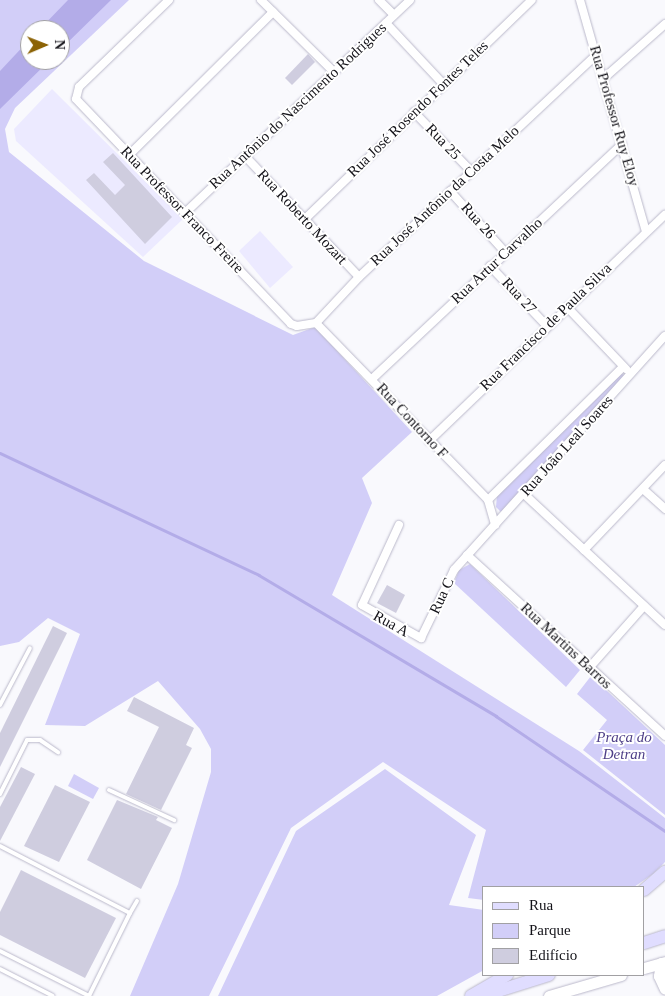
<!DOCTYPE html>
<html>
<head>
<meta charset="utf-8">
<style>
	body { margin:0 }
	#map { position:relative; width:665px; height:996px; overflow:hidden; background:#f9f9fd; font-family:Georgia,serif }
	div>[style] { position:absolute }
	.built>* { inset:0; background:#eceaff }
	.green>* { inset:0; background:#d2cef8 }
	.water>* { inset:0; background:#b3ace8 }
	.stream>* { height:2.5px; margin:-1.25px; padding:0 1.25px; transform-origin:1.25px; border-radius:1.25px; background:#b3ace8 }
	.building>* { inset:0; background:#cfcddf }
	.roads { filter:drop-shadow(0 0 1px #bbb9cb) drop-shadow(0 0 1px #bbb9cb) }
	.service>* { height:4px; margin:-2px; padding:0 2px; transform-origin:2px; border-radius:2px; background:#fff }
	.minor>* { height:8px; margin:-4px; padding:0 4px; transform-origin:4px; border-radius:4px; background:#fff }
	.secondary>* { height:11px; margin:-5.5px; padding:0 5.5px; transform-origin:5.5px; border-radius:5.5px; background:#fff }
	.primary>* { height:12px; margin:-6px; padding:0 6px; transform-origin:6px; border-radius:6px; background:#e0ddff }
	span { translate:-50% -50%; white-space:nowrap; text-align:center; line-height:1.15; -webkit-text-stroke:4px #fff; paint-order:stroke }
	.street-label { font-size:15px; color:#131218 }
	.park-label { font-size:15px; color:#4f4088; font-style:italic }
	.legend { position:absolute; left:482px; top:886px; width:162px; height:90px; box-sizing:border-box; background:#fff; border:1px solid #a1a0a3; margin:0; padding:6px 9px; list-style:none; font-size:15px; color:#131218 }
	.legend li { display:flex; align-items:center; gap:10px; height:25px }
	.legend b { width:25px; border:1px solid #a1a0a3 }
	.north { position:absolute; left:20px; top:20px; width:50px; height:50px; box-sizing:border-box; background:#fff; border:1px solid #a1a0a3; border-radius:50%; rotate:89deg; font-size:14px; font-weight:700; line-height:20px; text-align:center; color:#131218 }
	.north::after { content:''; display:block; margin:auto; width:18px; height:22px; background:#8c6306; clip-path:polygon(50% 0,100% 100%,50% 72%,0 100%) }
</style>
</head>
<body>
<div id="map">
	<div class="built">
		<i style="clip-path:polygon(52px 89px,183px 219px,143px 257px,16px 141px,14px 129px)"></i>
		<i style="clip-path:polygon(260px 231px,293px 267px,270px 288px,239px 251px)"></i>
	</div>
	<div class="green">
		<i style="clip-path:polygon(evenodd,0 0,129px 0,15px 108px,5px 129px,9px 152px,144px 261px,293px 335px,315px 327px,412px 432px,362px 478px,372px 503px,332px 595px,579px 751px,665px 818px,665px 862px,653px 874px,634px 887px,484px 887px,484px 900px,468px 898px,486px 830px,383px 762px,291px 828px,209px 996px,130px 996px,178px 884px,211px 772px,211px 749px,200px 729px,158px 681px,85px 726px,45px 725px,80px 634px,48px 618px,19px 642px,0 646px,0 0,30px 30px,60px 30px,60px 60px,30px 60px,30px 30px)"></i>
		<i style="clip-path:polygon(621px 373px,626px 377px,502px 513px,496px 507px,497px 495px)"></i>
		<i style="clip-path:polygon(470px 564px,580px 670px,566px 687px,454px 583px,459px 570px)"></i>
		<i style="clip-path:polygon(591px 676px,665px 745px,665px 815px,583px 750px,607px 720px,577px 694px)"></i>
		<i style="clip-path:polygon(385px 769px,476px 835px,449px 905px,484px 910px,484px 970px,437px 996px,218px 996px,296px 831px)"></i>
		<i style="clip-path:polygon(74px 774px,99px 788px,93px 799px,68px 786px)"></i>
	</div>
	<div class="water">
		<i style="clip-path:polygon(68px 0,111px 0,60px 50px,60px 30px,39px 30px)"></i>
		<i style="clip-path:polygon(30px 39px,30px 60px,50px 60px,0 109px,0 71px)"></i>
	</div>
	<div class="stream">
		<i style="left:0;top:453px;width:286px;rotate:25.2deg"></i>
		<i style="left:259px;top:575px;width:276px;rotate:30.7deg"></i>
		<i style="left:496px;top:716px;width:204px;rotate:34.2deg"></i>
	</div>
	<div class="building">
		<i style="clip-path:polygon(308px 54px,315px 62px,292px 85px,285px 78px)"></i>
		<i style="clip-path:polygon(113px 153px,172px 217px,145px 244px,86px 180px,94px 173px,115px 195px,125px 185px,103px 162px)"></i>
		<i style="clip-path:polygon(387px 585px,405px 595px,396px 613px,377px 603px)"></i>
		<i style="clip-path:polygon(53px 626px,67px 633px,0 767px,0 733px)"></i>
		<i style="clip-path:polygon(134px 697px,194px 728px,186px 745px,192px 748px,161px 810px,126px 794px,159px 727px,127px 711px)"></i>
		<i style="clip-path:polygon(21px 767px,35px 774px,0 841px,0 807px)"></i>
		<i style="clip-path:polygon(55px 785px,90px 802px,59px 862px,24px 846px)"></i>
		<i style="clip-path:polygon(117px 800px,158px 817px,156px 820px,172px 828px,141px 889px,87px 860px)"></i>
		<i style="clip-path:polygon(21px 870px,116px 918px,85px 978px,0 935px,0 912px)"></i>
	</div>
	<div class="roads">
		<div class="service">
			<i style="left:0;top:705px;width:64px;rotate:-62.2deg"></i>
			<i style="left:109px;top:790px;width:72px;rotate:24.8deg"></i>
			<i style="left:0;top:794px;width:60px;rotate:-63.4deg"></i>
			<i style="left:27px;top:740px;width:13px"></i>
			<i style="left:40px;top:740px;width:22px;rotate:34deg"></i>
			<i style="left:0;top:846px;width:146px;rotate:27.3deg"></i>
			<i style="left:130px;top:913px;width:93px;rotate:116.3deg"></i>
			<i style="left:130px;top:913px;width:14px;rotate:-60deg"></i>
			<i style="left:0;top:951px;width:100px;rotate:26.8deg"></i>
			<i style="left:0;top:969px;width:59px;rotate:27deg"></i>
		</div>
		<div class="minor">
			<i style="left:169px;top:0;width:125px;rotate:136deg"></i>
			<i style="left:79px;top:87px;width:12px;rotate:104deg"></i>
			<i style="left:76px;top:99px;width:311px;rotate:46.3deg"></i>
			<i style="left:291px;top:324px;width:6px;rotate:18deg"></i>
			<i style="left:297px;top:326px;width:19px;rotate:-9deg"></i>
			<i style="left:316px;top:323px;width:63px;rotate:-46.9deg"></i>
			<i style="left:359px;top:277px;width:325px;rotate:-43.1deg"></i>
			<i style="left:261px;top:0;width:103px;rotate:44.6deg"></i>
			<i style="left:379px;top:0;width:21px;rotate:45deg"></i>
			<i style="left:580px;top:0;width:240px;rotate:74.1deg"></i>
			<i style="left:386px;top:23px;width:83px;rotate:46.9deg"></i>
			<i style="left:603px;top:79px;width:83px;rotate:-41.6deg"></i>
			<i style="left:414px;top:112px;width:82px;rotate:46deg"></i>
			<i style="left:129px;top:155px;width:203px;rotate:-44.8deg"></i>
			<i style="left:245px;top:156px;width:166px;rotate:46.7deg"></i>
			<i style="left:450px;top:191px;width:82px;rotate:48deg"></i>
			<i style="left:186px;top:212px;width:308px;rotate:-43.4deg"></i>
			<i style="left:305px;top:219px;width:315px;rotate:-44deg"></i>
			<i style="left:490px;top:266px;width:83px;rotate:46.5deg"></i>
			<i style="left:567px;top:307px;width:86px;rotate:46.4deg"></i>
			<i style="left:316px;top:323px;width:247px;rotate:45.8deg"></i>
			<i style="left:488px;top:500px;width:26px;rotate:74deg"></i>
			<i style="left:372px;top:379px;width:343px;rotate:-43.2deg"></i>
			<i style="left:429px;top:441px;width:327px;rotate:-43.8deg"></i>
			<i style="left:643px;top:489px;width:30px;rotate:42deg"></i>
			<i style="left:524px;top:494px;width:192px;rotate:42.9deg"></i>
			<i style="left:488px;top:500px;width:190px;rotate:-44.6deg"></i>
			<i style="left:399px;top:525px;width:88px;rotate:114.8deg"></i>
			<i style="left:362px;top:605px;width:68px;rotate:29.2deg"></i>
			<i style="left:421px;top:638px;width:76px;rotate:-64.1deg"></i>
			<i style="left:454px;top:570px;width:315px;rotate:-48deg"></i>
			<i style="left:584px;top:550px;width:117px;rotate:-46.4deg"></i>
			<i style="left:467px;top:555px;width:268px;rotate:42.4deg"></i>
			<i style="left:589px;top:668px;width:83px;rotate:-48.4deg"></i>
		</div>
		<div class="secondary">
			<i style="left:661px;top:963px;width:13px;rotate:99deg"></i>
			<i style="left:659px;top:976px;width:14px;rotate:65deg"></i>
			<i style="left:644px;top:968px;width:22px;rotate:-16deg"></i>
			<i style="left:549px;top:996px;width:75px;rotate:-16.3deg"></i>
		</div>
		<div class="primary">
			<i style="left:644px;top:890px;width:28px;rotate:-41deg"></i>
			<i style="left:644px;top:943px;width:22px;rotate:-18deg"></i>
			<i style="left:471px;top:996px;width:42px;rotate:-30.3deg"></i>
			<i style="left:482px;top:996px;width:70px;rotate:-17.4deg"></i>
		</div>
	</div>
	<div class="street-label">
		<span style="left:298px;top:106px;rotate:-43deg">Rua Antônio do Nascimento Rodrigues</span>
		<span style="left:418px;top:109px;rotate:-44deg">Rua José Rosendo Fontes Teles</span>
		<span style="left:614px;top:116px;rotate:74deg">Rua Professor Ruy Eloy</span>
		<span style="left:443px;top:142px;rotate:46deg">Rua 25</span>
		<span style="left:445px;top:196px;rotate:-43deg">Rua José Antônio da Costa Melo</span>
		<span style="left:182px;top:210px;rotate:46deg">Rua Professor Franco Freire</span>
		<span style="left:302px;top:217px;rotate:47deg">Rua Roberto Mozart</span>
		<span style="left:478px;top:221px;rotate:48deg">Rua 26</span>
		<span style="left:497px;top:261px;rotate:-43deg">Rua Artur Carvalho</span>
		<span style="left:519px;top:296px;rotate:47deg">Rua 27</span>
		<span style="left:546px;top:327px;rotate:-44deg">Rua Francisco de Paula Silva</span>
		<span style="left:412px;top:421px;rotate:47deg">Rua Contorno F</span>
		<span style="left:567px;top:446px;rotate:-48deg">Rua João Leal Soares</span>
		<span style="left:442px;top:596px;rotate:-65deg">Rua C</span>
		<span style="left:391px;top:624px;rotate:29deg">Rua A</span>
		<span style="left:566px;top:646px;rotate:43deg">Rua Martins Barros</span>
	</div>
	<div class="park-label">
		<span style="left:624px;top:746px">Praça do<br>Detran</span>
	</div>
	<ul class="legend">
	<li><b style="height:6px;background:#e0ddff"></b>Rua</li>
	<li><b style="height:14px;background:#d2cef8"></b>Parque</li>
	<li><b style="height:14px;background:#cfcddf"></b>Edifício</li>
	</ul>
	<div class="north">N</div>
</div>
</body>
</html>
